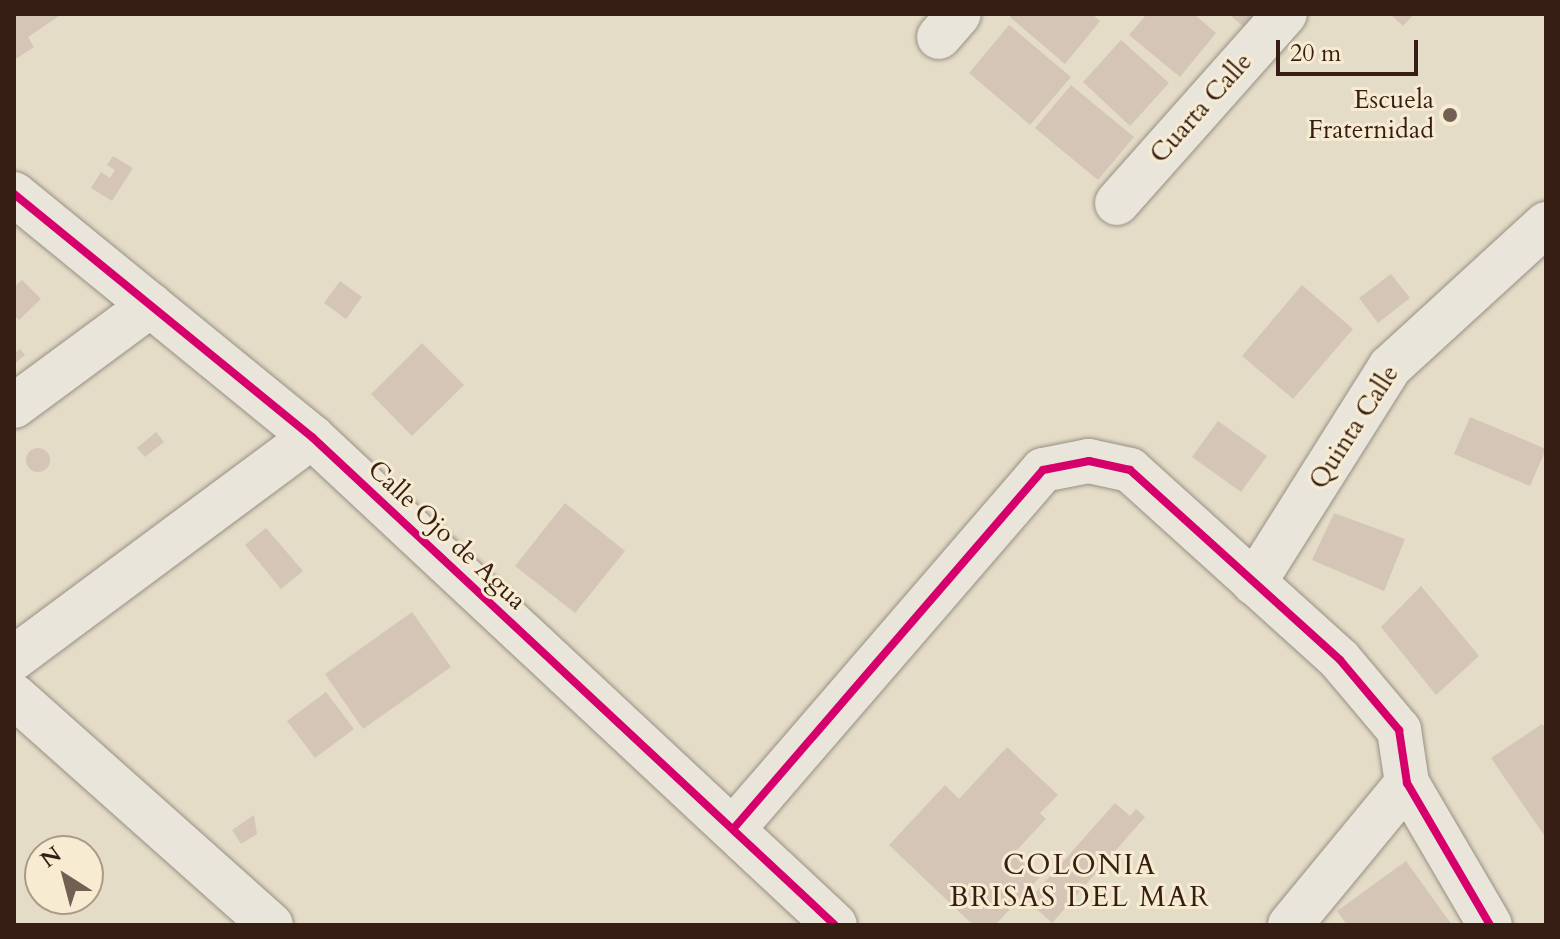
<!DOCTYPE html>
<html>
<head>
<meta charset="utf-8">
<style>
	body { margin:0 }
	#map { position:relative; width:1560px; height:939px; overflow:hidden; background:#e5dcc7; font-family:Cardo,serif }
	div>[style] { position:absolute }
	.building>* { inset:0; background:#d4c5b7 }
	.round { border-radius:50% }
	.roads { filter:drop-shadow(0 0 2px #979083) drop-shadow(0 0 2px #979083) }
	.minor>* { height:44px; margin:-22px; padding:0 22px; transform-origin:22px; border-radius:22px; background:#eae5db }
	.cycleway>* { height:8px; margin:-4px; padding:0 4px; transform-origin:4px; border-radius:4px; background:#d6006c }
	.dots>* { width:22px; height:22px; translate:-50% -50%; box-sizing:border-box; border:4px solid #f7ecd2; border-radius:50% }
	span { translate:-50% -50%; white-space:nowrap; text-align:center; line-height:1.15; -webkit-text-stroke:6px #f7ecd2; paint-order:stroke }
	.poi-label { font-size:26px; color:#361e15 }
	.right { translate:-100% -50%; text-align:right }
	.street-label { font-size:26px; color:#361e15 }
	.neighbourhood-label { font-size:28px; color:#361e15; letter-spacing:2px }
	.frame { position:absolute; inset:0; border:16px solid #361e15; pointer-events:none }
	.north { position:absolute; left:24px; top:835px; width:80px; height:80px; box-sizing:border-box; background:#f7ecd2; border:2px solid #aa9a86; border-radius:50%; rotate:324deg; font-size:22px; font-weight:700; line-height:32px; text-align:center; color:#361e15 }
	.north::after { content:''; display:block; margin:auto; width:28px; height:36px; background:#736053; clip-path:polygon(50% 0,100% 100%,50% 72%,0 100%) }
	.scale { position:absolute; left:1276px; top:40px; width:142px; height:36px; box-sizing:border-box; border:4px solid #361e15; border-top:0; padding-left:10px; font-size:24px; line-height:28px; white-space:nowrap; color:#361e15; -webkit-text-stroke:6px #f7ecd2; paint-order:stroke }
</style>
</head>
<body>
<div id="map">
	<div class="building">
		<i style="clip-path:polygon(14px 14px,62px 14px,28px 37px,34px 47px,14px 60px)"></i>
		<i style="clip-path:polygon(1013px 14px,1092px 14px,1100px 21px,1065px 64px,1010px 17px)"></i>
		<i style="clip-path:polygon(1147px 14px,1194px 14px,1216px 33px,1180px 77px,1129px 35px)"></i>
		<i style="clip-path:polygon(1229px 14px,1263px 14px,1248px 31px)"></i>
		<i style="clip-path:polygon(1390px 14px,1414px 14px,1403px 26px)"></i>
		<i style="clip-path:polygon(1009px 25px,1071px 77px,1030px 125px,969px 73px)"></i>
		<i style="clip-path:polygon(1121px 40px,1169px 83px,1130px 126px,1083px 82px)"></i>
		<i style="clip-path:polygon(1071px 85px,1134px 137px,1098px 180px,1035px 128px)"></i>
		<i style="clip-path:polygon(113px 156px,133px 168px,112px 201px,91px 188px,101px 172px,110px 178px,115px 170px,107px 165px)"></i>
		<i style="clip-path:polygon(1391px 274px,1410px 298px,1378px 323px,1359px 298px)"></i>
		<i style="clip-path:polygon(22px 280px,41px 299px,19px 320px,14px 315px,14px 287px)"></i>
		<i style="clip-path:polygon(340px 281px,362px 297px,346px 319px,324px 303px)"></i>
		<i style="clip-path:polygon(1302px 285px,1353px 329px,1293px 399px,1242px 356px)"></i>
		<i style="clip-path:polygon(422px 343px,464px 385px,412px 436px,371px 394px)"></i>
		<i style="clip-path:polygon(20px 349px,25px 355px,14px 364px,14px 354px)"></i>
		<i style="clip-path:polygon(1470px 417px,1546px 449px,1530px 486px,1454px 454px)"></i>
		<i style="clip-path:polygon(1218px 421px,1267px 456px,1241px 492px,1192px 457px)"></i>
		<i style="clip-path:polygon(156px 432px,164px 442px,145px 457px,137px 448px)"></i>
		<i class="round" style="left:26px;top:448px;width:24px;height:24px"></i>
		<i style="clip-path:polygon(565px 503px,625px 551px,575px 613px,515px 566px)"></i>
		<i style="clip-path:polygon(1334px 513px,1405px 539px,1384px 591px,1312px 560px)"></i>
		<i style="clip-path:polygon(266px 528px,303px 571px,281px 589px,245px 545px)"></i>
		<i style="clip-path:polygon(1421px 586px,1479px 656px,1436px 695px,1381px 627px)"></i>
		<i style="clip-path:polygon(412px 612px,451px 667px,363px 729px,325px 674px)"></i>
		<i style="clip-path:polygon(326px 692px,354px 729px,315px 758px,287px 721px)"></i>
		<i style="clip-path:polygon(1542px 724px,1546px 729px,1546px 838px,1491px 758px)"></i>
		<i style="clip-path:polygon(1007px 747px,1058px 795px,1040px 813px,1046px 819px,1014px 853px,1040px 877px,995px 925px,973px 925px,889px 845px,945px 785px,959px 799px)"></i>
		<i style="clip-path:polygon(1115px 803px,1130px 816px,1136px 809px,1145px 817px,1052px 923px,1028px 901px)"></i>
		<i style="clip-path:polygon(254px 815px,257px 834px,241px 844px,232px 830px)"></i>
		<i style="clip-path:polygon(1406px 861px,1452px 925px,1347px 925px,1337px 911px)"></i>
	</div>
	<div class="roads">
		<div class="minor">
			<i style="left:939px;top:37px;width:30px;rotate:-49deg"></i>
			<i style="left:14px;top:194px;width:385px;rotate:39.2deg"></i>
			<i style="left:312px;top:437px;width:715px;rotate:43.02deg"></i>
			<i style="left:1117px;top:203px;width:253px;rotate:-48.4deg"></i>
			<i style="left:14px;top:406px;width:170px;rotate:-36.4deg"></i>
			<i style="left:1254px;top:583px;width:255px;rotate:-57.8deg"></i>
			<i style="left:1390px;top:367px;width:212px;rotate:-42.5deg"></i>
			<i style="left:14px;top:658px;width:371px;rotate:-36.6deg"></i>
			<i style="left:14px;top:696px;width:344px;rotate:41.7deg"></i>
			<i style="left:734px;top:828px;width:473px;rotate:-49.2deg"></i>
			<i style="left:1043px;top:470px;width:47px;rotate:-11.1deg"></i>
			<i style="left:1089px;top:461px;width:42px;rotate:12.4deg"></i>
			<i style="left:1130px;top:470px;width:283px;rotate:42.1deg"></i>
			<i style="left:1340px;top:660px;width:92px;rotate:49.9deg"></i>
			<i style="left:1399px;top:730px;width:54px;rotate:81.4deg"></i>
			<i style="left:1407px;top:783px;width:164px;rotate:59.7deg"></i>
			<i style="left:1290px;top:925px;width:184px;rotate:-50.5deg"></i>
		</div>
	</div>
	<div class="cycleway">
		<i style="left:14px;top:194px;width:385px;rotate:39.2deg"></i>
		<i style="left:312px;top:437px;width:715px;rotate:43.02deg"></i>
		<i style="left:734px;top:828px;width:473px;rotate:-49.2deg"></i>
		<i style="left:1043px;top:470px;width:47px;rotate:-11.1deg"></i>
		<i style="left:1089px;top:461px;width:42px;rotate:12.4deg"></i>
		<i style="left:1130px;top:470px;width:283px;rotate:42.1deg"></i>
		<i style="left:1340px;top:660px;width:92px;rotate:49.9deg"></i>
		<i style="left:1399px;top:730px;width:54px;rotate:81.4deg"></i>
		<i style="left:1407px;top:783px;width:164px;rotate:59.7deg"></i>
	</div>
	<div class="dots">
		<i style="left:1450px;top:115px;background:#736053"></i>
	</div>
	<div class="poi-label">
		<span class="right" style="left:1434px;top:115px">Escuela<br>Fraternidad</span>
	</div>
	<div class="street-label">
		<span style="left:1201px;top:108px;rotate:-48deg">Cuarta Calle</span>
		<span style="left:1354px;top:427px;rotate:-57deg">Quinta Calle</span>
		<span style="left:447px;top:535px;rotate:43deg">Calle Ojo de Agua</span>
	</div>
	<div class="neighbourhood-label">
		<span style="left:1080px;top:881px">COLONIA<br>BRISAS DEL MAR</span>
	</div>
	<div class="frame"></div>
	<div class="north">N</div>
	<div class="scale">20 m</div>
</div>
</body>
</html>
